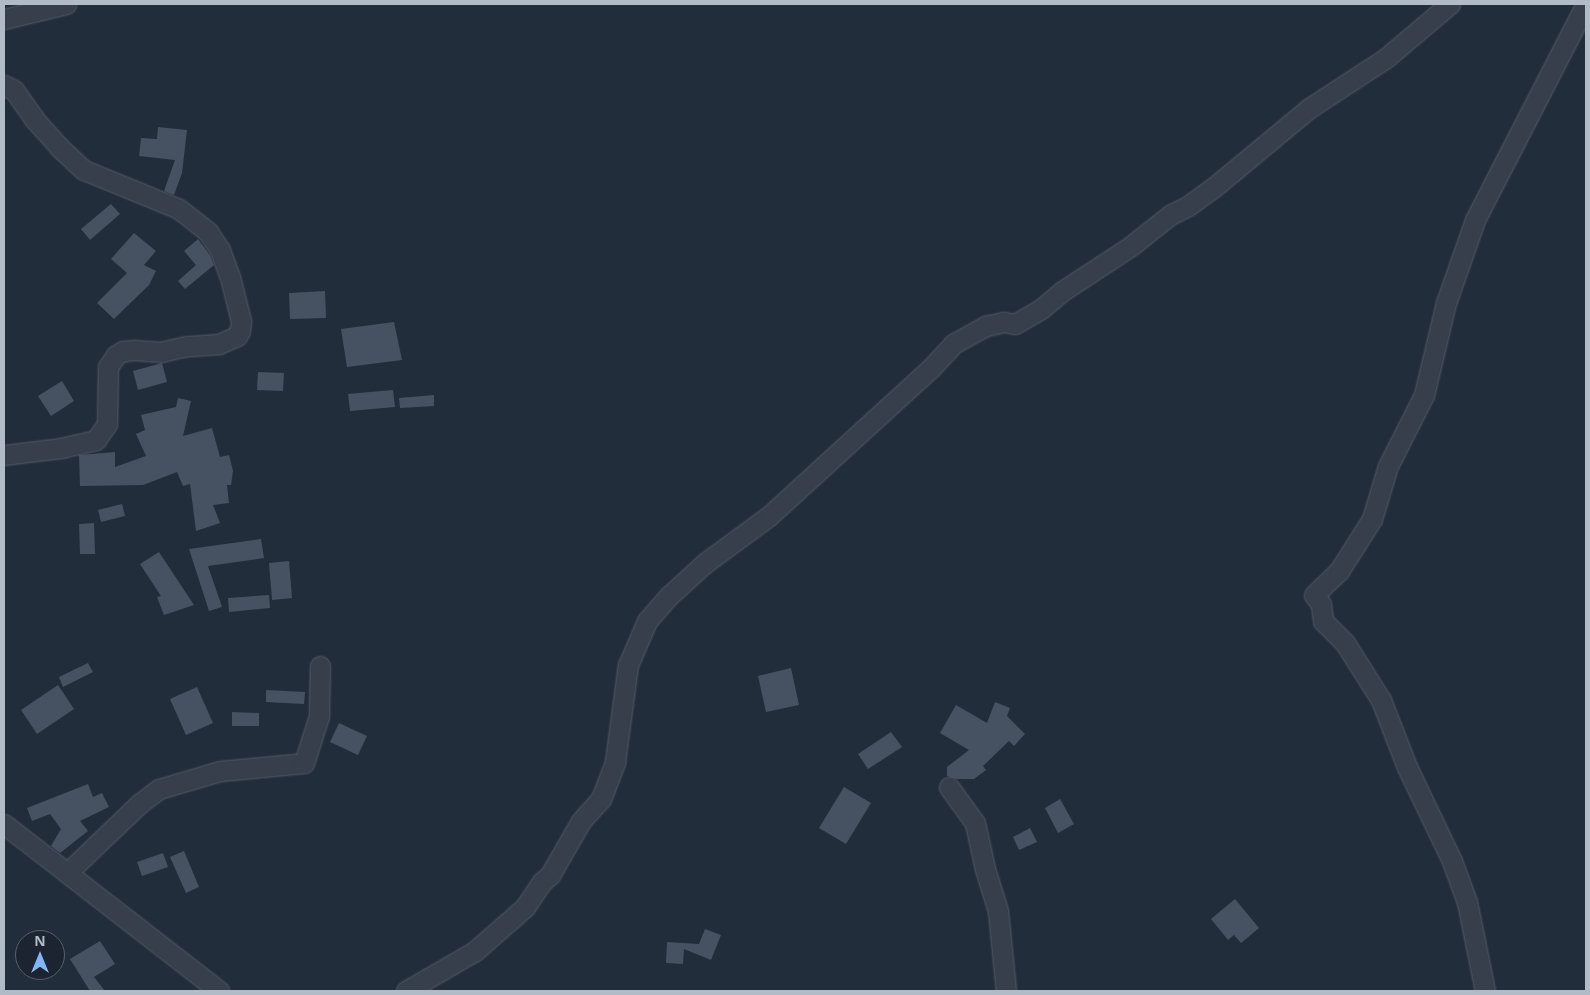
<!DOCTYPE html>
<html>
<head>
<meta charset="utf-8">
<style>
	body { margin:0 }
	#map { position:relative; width:1590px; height:995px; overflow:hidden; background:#222d3b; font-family:"Noto Sans",sans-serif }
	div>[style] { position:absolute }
	.building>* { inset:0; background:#465262 }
	.roads { filter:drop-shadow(0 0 1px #545d69) drop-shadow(0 0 1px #545d69) }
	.minor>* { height:19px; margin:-9.5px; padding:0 9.5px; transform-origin:9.5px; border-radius:9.5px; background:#363f4b }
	span { translate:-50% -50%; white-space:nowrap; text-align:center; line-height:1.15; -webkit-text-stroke:4px #1b2430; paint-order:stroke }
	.frame { position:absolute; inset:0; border:5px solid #b1bac7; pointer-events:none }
	.north { position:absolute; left:15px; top:930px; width:50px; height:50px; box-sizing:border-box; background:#1b2430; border:1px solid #57606c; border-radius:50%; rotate:0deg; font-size:14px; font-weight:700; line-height:20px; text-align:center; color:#b1bac7 }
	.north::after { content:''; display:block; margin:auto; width:18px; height:22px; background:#84b4f8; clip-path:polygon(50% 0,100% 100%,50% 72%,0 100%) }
</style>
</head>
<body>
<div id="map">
	<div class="building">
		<i style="clip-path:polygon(158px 127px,187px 130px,182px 173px,174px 195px,164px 191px,175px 160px,139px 156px,141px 138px,157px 139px)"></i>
		<i style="clip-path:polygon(111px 204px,120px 214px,90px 240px,81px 229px)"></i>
		<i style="clip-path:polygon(134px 233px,156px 251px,144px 265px,156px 271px,149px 285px,114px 319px,97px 303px,127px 273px,111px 259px)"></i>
		<i style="clip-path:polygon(198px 239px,210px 255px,214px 265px,185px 289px,178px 281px,196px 265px,184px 251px)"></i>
		<i style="clip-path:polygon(325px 291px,326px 318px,290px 319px,289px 293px)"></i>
		<i style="clip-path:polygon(394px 322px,402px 360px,347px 367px,341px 329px)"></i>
		<i style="clip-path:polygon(162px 363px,167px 382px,138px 390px,133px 371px)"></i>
		<i style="clip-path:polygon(258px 372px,284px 373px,283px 391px,257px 390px)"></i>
		<i style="clip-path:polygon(62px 381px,74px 401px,51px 416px,38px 396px)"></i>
		<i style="clip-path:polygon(393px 390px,395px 407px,350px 411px,348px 394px)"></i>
		<i style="clip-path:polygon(434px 395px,434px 406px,400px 408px,399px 398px)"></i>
		<i style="clip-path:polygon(178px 398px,191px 401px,183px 436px,212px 428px,220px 457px,229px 455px,233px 471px,231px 485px,227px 485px,229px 503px,213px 505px,220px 523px,196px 531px,190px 484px,183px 486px,177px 472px,143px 485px,80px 486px,79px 455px,115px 452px,115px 467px,146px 456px,136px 434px,145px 430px,141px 415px,176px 407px)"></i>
		<i style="clip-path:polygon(122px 504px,125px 516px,101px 522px,98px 510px)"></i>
		<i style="clip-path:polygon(94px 523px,95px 554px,80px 554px,79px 524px)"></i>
		<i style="clip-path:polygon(261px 539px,264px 558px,208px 566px,222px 607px,209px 611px,189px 549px)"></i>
		<i style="clip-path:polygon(159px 552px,194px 605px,164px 615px,157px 597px,161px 596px,140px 564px)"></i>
		<i style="clip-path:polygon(289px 561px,292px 598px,272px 600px,269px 563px)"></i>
		<i style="clip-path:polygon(269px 595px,270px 608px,229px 612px,228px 598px)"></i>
		<i style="clip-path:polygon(88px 663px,93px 672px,63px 687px,59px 677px)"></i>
		<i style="clip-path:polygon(791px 668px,799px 705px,766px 712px,758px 676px)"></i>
		<i style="clip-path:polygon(58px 685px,74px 709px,37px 734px,21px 710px)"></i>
		<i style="clip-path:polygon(197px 687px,213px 723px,186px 735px,170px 699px)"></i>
		<i style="clip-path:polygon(266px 690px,305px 692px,304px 704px,266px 702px)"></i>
		<i style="clip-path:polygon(995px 702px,1010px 708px,1007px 716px,1025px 734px,1014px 746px,1009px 741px,983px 766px,986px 770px,974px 779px,957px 779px,947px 776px,947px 767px,969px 750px,940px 733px,956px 705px,987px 723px)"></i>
		<i style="clip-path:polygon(232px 712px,259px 713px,259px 726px,232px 726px)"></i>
		<i style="clip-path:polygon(339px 723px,367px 736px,358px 755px,330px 742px)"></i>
		<i style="clip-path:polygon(891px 732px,902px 747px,868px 769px,858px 754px)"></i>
		<i style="clip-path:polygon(88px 784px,93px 797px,102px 793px,109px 807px,80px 821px,88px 831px,60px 853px,51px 846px,61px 829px,50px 814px,32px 821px,27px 808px)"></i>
		<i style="clip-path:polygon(844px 787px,871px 803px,846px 844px,819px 828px)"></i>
		<i style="clip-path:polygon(1060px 799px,1074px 824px,1058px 833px,1045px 808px)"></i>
		<i style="clip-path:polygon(1030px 828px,1037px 842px,1019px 850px,1013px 837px)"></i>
		<i style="clip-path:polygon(184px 851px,199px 887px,186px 893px,170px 857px)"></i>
		<i style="clip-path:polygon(163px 853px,168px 867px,142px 876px,137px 862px)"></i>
		<i style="clip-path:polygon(1235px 899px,1259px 928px,1241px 943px,1234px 935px,1228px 940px,1211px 919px)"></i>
		<i style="clip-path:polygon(705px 929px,721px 935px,711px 960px,684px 949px,683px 964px,666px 963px,667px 942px,699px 944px)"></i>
		<i style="clip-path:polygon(100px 941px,115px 964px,94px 977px,105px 991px,90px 991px,70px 959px)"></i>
	</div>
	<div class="roads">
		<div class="minor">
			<i style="left:4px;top:19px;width:64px;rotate:-13.6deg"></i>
			<i style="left:4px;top:85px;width:11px;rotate:27deg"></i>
			<i style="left:14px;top:90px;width:37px;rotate:55deg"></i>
			<i style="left:35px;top:120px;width:36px;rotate:48deg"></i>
			<i style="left:59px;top:147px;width:34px;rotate:43deg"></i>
			<i style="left:84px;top:170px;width:103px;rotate:22.3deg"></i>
			<i style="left:179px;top:209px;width:37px;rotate:38deg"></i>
			<i style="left:208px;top:232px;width:22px;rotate:56deg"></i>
			<i style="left:220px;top:250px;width:29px;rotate:70deg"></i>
			<i style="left:230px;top:277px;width:45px;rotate:76deg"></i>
			<i style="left:241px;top:321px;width:10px;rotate:96deg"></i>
			<i style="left:240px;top:331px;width:6px;rotate:121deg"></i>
			<i style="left:237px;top:336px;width:20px;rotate:156deg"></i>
			<i style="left:219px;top:344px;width:32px;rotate:176deg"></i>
			<i style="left:187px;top:346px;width:26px;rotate:167deg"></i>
			<i style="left:162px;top:352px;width:27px;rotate:-176deg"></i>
			<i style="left:135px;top:350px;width:12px;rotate:175deg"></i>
			<i style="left:123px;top:351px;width:8px;rotate:150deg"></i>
			<i style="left:116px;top:355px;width:14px;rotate:124deg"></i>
			<i style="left:108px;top:367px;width:57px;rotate:91deg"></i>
			<i style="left:107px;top:424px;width:19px;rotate:125deg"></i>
			<i style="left:96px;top:440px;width:36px;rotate:167deg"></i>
			<i style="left:61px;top:448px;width:57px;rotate:173deg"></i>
			<i style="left:949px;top:787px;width:44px;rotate:54.2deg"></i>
			<i style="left:975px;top:823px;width:47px;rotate:77.7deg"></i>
			<i style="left:985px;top:869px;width:44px;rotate:72.8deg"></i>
			<i style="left:998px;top:911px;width:80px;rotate:84.3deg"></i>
			<i style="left:4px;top:824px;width:272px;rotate:37.8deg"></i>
			<i style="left:67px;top:873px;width:100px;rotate:-43.8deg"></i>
			<i style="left:139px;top:804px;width:25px;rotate:-37deg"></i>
			<i style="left:159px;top:789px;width:64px;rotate:-16.4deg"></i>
			<i style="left:220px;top:771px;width:84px;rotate:-5.4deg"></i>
			<i style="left:304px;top:763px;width:49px;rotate:-72.3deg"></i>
			<i style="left:319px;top:716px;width:50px;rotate:-88.9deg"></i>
			<i style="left:406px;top:991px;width:80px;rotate:-30.1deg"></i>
			<i style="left:475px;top:951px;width:67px;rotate:-41.3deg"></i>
			<i style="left:525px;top:907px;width:30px;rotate:-56deg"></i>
			<i style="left:542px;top:882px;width:11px;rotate:-41deg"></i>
			<i style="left:550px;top:875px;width:62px;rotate:-60.1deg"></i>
			<i style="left:581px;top:821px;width:30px;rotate:-48deg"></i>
			<i style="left:601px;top:799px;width:40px;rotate:-69deg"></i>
			<i style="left:615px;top:762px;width:98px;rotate:-82.4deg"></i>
			<i style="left:628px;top:665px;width:48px;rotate:-66.6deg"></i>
			<i style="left:647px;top:621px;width:35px;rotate:-49deg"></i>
			<i style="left:670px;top:595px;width:47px;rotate:-42.4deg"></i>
			<i style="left:705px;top:563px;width:79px;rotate:-36.3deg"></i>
			<i style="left:769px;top:516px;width:219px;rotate:-42.4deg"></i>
			<i style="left:931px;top:368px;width:33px;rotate:-47deg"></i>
			<i style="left:953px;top:344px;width:38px;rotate:-29deg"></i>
			<i style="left:986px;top:326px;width:18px;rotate:-13deg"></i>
			<i style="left:1004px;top:322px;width:11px;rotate:10deg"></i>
			<i style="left:1015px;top:324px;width:30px;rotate:-30deg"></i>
			<i style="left:1041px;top:309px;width:26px;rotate:-40deg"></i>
			<i style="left:1061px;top:292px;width:84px;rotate:-33.3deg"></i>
			<i style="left:1131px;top:246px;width:50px;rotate:-38.5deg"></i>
			<i style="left:1170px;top:215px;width:20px;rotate:-27deg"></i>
			<i style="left:1188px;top:206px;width:31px;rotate:-36deg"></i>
			<i style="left:1213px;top:188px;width:124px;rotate:-39.7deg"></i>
			<i style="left:1308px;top:109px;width:93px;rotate:-33.2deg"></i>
			<i style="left:1386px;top:58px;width:84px;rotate:-40.2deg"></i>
			<i style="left:1485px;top:991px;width:91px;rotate:-101.4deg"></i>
			<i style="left:1467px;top:902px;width:44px;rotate:-110.1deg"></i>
			<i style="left:1452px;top:861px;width:104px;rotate:-115.6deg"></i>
			<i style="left:1407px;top:767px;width:72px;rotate:-111.2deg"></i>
			<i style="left:1381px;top:700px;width:67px;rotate:-122.3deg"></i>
			<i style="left:1345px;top:643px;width:31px;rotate:-135deg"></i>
			<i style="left:1323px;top:621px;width:17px;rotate:-97deg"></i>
			<i style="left:1321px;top:604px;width:11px;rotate:-128deg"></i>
			<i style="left:1314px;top:595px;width:35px;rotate:-44deg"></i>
			<i style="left:1339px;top:571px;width:62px;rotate:-57.6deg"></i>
			<i style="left:1372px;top:519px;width:55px;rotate:-73.2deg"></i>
			<i style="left:1388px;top:466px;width:80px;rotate:-63.1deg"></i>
			<i style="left:1424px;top:395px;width:95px;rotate:-76.6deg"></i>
			<i style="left:1446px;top:303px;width:88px;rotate:-70.7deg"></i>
			<i style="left:1475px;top:220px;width:243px;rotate:-62.8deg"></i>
		</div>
	</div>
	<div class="frame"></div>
	<div class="north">N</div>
</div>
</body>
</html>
